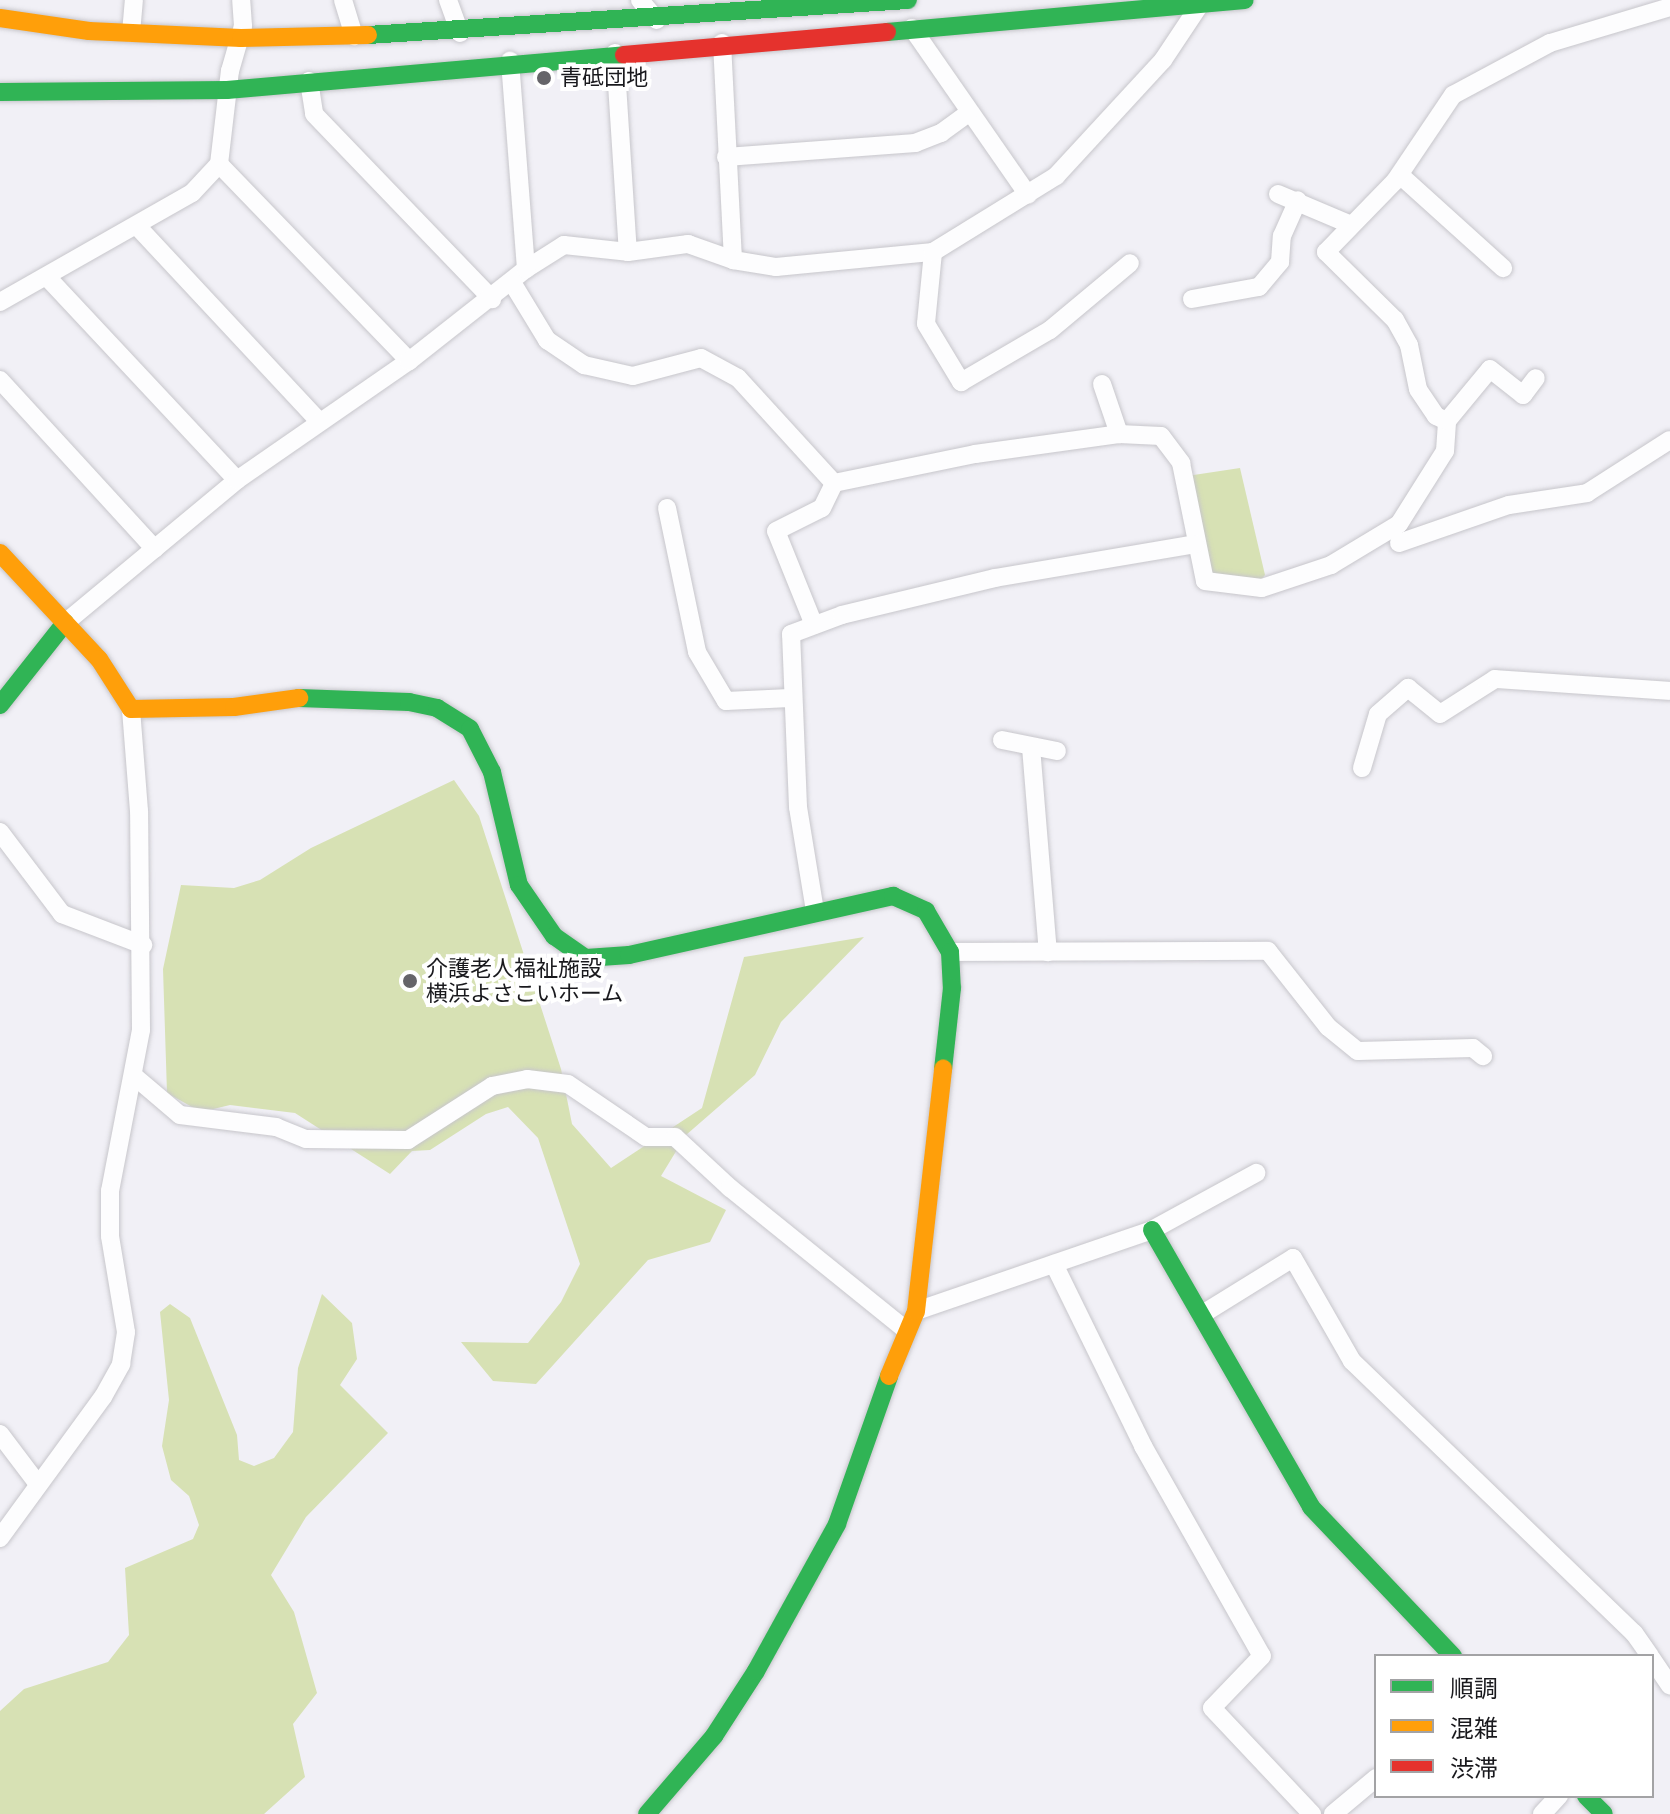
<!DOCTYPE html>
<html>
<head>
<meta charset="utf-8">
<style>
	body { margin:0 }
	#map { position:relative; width:1670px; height:1814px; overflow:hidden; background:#f1f0f6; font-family:"Times New Roman","Noto Sans JP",serif }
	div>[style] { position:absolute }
	.green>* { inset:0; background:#d7e1b4 }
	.roads { filter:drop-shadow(0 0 2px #c7c6cb) drop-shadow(0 0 2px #c7c6cb) }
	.street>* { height:18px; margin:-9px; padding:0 9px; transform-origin:9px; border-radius:9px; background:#fdfdfe }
	.fast>* { height:18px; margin:-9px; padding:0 9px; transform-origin:9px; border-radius:9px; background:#30b455 }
	.slow>* { height:18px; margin:-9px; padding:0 9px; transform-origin:9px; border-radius:9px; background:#ff9f0a }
	.jam>* { height:18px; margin:-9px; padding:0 9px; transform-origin:9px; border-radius:9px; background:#e5322d }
	.dots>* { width:22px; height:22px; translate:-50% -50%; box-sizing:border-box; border:4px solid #fff; border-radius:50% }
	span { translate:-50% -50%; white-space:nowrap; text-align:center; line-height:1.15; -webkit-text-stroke:8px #fff; paint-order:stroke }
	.poi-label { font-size:22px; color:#19191d }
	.left { translate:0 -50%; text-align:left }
	.legend { position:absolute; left:1374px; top:1654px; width:280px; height:144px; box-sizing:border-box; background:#fff; border:2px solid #a3a3a5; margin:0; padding:10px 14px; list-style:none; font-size:24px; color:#19191d }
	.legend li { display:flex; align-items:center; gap:16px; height:40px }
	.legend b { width:40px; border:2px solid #a3a3a5 }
</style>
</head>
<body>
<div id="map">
	<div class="green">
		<i style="clip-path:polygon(1240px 468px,1265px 575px,1260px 581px,1213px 576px,1187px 476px)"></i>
		<i style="clip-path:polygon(454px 780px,479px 816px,561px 1069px,572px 1124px,611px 1168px,702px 1108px,744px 957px,864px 937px,781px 1022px,755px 1075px,686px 1135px,661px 1176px,726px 1210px,710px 1242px,648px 1260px,536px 1384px,493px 1381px,461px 1342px,528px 1343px,561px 1302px,580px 1264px,538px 1138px,508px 1107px,486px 1114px,430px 1150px,412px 1151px,390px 1174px,295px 1113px,230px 1105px,201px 1112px,167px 1093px,163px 969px,181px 885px,234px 888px,260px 880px,311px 848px)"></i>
		<i style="clip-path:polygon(322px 1294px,352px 1323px,357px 1359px,340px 1385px,388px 1433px,306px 1517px,271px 1575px,294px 1612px,317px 1693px,293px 1724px,305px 1777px,264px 1814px,0 1814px,0 1711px,24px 1689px,108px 1662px,129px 1635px,125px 1568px,193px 1539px,199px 1525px,189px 1496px,171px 1480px,162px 1446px,169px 1400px,160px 1312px,170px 1304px,190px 1318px,237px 1435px,239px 1460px,254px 1466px,274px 1458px,293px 1432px,298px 1368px)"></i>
	</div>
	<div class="roads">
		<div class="street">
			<i style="left:343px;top:0;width:38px;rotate:73deg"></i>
			<i style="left:448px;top:0;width:35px;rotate:70deg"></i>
			<i style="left:640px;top:0;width:26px;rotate:50deg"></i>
			<i style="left:912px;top:28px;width:203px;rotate:55.2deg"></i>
			<i style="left:131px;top:33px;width:33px;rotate:-85deg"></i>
			<i style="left:722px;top:43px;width:217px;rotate:87.1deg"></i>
			<i style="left:615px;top:53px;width:199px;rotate:86.3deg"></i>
			<i style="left:309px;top:81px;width:33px;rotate:81deg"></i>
			<i style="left:314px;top:114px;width:257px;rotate:46.1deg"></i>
			<i style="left:726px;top:157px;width:190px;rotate:-4.2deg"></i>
			<i style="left:915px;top:143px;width:28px;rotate:-21deg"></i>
			<i style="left:941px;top:133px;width:34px;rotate:-36deg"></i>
			<i style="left:219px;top:164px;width:274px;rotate:46deg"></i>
			<i style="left:1400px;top:175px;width:139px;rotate:42.1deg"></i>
			<i style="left:1278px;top:194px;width:77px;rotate:22.9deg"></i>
			<i style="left:137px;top:226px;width:264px;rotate:47deg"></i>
			<i style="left:933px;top:252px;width:72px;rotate:95.6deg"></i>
			<i style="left:926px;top:324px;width:68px;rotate:58.9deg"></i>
			<i style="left:961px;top:382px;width:103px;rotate:-30.3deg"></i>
			<i style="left:1050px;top:330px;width:104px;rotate:-39.9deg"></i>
			<i style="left:526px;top:269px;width:45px;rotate:-32.3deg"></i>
			<i style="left:564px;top:245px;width:64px;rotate:6.2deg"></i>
			<i style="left:628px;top:252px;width:61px;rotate:-7.6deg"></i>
			<i style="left:688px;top:244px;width:48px;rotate:19.6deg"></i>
			<i style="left:733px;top:260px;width:44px;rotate:9.2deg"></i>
			<i style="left:776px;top:267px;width:158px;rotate:-5.5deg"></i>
			<i style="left:933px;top:252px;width:145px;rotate:-31.7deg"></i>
			<i style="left:1056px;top:176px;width:158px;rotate:-47.3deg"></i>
			<i style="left:1163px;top:60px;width:72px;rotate:-56.3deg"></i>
			<i style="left:47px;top:277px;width:278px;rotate:46.9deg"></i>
			<i style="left:513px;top:284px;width:66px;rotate:58.7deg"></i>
			<i style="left:547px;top:340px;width:45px;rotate:34deg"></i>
			<i style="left:584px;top:365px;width:50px;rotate:12.7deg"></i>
			<i style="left:633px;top:376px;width:70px;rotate:-14.8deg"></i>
			<i style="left:701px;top:358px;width:42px;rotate:28.4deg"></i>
			<i style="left:738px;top:378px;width:142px;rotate:47.6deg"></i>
			<i style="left:834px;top:483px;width:144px;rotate:-11.6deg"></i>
			<i style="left:975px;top:454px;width:145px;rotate:-7.9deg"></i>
			<i style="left:1119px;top:434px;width:42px;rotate:2.7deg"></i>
			<i style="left:1161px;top:436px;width:34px;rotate:53deg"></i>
			<i style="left:1181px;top:463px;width:120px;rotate:78.5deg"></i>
			<i style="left:1205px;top:581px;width:57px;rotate:7deg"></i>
			<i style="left:1262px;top:588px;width:73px;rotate:-18.4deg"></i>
			<i style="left:1331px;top:565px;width:79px;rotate:-31.1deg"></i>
			<i style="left:1399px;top:524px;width:86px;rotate:-57.8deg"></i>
			<i style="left:1445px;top:451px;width:30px;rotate:-86deg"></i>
			<i style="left:1447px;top:421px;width:67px;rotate:-50.4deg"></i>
			<i style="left:1490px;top:369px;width:42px;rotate:38.2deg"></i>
			<i style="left:1523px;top:395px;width:21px;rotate:-53deg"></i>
			<i style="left:1192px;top:299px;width:68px;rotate:-10.2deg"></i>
			<i style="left:1259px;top:287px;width:33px;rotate:-50deg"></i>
			<i style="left:1280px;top:262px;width:26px;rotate:-86deg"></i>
			<i style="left:1282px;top:236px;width:39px;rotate:-66deg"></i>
			<i style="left:0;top:302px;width:221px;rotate:-29.6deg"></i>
			<i style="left:192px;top:193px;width:40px;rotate:-47deg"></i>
			<i style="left:219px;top:164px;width:94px;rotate:-83.3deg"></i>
			<i style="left:230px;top:71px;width:47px;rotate:-73.9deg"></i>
			<i style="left:243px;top:26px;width:26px;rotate:-94deg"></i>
			<i style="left:0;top:380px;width:229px;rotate:47.5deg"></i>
			<i style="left:1102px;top:384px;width:53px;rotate:71.2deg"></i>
			<i style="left:1447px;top:421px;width:12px;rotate:-156deg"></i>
			<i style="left:1436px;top:416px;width:32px;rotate:-124deg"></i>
			<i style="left:1418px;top:389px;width:45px;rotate:-101.6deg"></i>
			<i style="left:1409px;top:345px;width:29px;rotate:-119deg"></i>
			<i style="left:1395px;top:320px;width:97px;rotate:-135.4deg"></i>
			<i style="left:1326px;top:252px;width:99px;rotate:-45.8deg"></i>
			<i style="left:1395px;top:181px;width:104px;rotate:-56deg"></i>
			<i style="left:1453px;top:95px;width:110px;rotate:-28.2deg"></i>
			<i style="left:1550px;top:43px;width:125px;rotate:-16.7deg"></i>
			<i style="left:667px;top:508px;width:147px;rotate:78.2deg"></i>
			<i style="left:697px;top:652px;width:57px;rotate:59.4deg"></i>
			<i style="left:726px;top:701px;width:64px;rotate:-2.7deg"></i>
			<i style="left:1399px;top:543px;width:116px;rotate:-19.1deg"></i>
			<i style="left:1509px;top:505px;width:79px;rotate:-8.7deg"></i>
			<i style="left:1587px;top:493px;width:98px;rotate:-32.6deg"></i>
			<i style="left:65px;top:623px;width:224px;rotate:-39.7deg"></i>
			<i style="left:237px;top:480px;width:209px;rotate:-34.7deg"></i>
			<i style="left:409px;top:361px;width:149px;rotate:-38.2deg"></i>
			<i style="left:526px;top:269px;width:209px;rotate:-94.4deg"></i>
			<i style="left:814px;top:625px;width:101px;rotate:-112deg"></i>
			<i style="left:776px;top:531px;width:51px;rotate:-26.6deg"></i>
			<i style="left:822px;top:508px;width:28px;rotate:-64deg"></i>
			<i style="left:1002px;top:740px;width:56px;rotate:11.3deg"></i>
			<i style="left:1031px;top:747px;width:206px;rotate:85.3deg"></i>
			<i style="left:1362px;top:768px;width:56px;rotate:-73.5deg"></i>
			<i style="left:1378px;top:714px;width:40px;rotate:-41deg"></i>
			<i style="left:1408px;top:688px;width:41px;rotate:39.1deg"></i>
			<i style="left:1440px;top:714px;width:65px;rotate:-32.5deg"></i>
			<i style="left:1495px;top:679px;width:175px;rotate:3.9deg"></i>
			<i style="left:0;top:832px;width:103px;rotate:52.9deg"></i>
			<i style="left:62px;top:914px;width:87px;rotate:20.9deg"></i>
			<i style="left:815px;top:911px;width:105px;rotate:-99.3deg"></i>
			<i style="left:798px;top:807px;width:173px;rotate:-92.3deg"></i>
			<i style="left:791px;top:634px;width:54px;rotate:-20.4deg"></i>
			<i style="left:842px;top:615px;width:157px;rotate:-13.6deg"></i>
			<i style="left:995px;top:578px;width:203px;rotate:-9.6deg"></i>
			<i style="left:950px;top:952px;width:318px;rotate:-0.2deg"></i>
			<i style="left:1268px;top:951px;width:97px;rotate:51.7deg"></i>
			<i style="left:1328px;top:1027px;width:38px;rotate:39deg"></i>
			<i style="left:1358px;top:1051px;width:115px;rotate:-1.5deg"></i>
			<i style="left:1473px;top:1048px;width:13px;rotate:39deg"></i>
			<i style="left:134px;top:1076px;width:60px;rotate:40.3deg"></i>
			<i style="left:180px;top:1115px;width:97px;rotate:7.1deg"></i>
			<i style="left:276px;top:1127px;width:32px;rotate:22deg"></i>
			<i style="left:306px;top:1139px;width:102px;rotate:0.6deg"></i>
			<i style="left:408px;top:1140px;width:100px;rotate:-32.7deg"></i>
			<i style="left:492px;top:1086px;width:36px;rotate:-11deg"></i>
			<i style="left:527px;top:1079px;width:41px;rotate:7deg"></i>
			<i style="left:568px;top:1084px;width:94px;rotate:34.2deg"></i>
			<i style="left:646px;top:1137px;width:29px"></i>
			<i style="left:675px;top:1137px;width:75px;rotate:42.8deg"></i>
			<i style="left:730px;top:1188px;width:225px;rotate:38.9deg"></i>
			<i style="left:1054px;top:1264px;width:203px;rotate:63.9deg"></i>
			<i style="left:1143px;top:1446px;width:241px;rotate:60.5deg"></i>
			<i style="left:1262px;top:1656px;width:72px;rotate:133.9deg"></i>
			<i style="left:1212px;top:1708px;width:146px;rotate:46.7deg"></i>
			<i style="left:916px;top:1311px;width:250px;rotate:-18.9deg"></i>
			<i style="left:1152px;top:1230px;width:119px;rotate:-28.7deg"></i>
			<i style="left:1201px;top:1315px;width:108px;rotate:-31.8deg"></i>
			<i style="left:1293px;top:1258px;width:119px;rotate:60.2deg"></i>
			<i style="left:1352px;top:1361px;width:392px;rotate:44deg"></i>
			<i style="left:1634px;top:1633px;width:28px;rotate:55deg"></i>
			<i style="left:0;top:1434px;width:61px;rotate:52.9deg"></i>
			<i style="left:0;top:1538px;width:175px;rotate:-53.9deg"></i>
			<i style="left:103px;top:1397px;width:38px;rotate:-61deg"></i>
			<i style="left:121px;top:1364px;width:32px;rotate:-81deg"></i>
			<i style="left:126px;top:1332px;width:97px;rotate:-99.5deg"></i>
			<i style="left:110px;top:1236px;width:45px;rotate:-90deg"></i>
			<i style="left:110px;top:1191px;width:164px;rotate:-79.1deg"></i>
			<i style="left:141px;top:1030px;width:219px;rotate:-90.5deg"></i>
			<i style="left:139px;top:811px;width:102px;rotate:-94.5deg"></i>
			<i style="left:1652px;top:1659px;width:32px;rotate:56deg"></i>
			<i style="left:1333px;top:1814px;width:56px;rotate:-39.9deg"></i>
			<i style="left:1542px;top:1814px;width:25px;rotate:-47deg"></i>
		</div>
		<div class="fast">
			<i style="left:887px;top:32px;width:359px;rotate:-5.1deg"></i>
			<i style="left:368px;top:35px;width:541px;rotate:-3.71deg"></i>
			<i style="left:0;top:92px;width:227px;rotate:-0.5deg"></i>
			<i style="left:227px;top:90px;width:399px;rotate:-5deg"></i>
			<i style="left:299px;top:698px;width:110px;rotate:2.1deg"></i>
			<i style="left:409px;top:702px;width:29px;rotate:12deg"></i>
			<i style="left:437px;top:708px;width:39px;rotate:32deg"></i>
			<i style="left:470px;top:729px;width:48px;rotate:62.9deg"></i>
			<i style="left:492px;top:772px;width:116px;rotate:76.6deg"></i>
			<i style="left:519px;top:885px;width:62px;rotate:55.5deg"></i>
			<i style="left:554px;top:936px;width:39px;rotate:35deg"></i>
			<i style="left:586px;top:958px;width:43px;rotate:-4deg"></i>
			<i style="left:629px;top:955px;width:271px;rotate:-12.6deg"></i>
			<i style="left:893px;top:896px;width:36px;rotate:24deg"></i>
			<i style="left:926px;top:911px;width:48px;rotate:59.7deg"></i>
			<i style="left:950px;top:952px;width:36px;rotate:87deg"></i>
			<i style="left:952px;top:988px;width:81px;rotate:96.3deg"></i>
			<i style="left:0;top:705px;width:105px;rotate:-51.6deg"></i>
			<i style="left:1152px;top:1230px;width:319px;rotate:60.1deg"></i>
			<i style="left:1311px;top:1507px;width:206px;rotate:46.4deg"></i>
			<i style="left:1586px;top:1796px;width:25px;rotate:45deg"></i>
			<i style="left:647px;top:1814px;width:103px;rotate:-49.3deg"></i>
			<i style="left:714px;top:1736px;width:77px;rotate:-57.1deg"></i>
			<i style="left:756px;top:1671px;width:168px;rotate:-61.1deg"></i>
			<i style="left:837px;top:1524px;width:157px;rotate:-70.6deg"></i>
		</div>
		<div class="slow">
			<i style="left:0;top:18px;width:90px;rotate:8.3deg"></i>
			<i style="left:89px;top:31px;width:152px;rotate:2.6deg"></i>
			<i style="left:241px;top:38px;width:127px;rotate:-1.4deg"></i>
			<i style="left:0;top:553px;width:145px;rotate:47deg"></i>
			<i style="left:99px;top:659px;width:59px;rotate:57.4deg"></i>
			<i style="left:131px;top:709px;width:103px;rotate:-1.1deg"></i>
			<i style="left:234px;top:707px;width:66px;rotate:-7.9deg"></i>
			<i style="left:889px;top:1376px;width:70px;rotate:-67.4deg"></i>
			<i style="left:916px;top:1311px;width:244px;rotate:-83.6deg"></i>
		</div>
		<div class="jam">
			<i style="left:624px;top:55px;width:264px;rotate:-5deg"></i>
		</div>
	</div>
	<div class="dots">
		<i style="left:544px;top:78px;background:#656469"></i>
		<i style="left:410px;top:981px;background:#656469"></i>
	</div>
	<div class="poi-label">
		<span class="left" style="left:560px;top:78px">青砥団地</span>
		<span class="left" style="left:426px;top:981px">介護老人福祉施設<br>横浜よさこいホーム</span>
	</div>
	<ul class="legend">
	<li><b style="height:10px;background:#30b455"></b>順調</li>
	<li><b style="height:10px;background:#ff9f0a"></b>混雑</li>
	<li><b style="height:10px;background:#e5322d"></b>渋滞</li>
	</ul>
</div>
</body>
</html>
